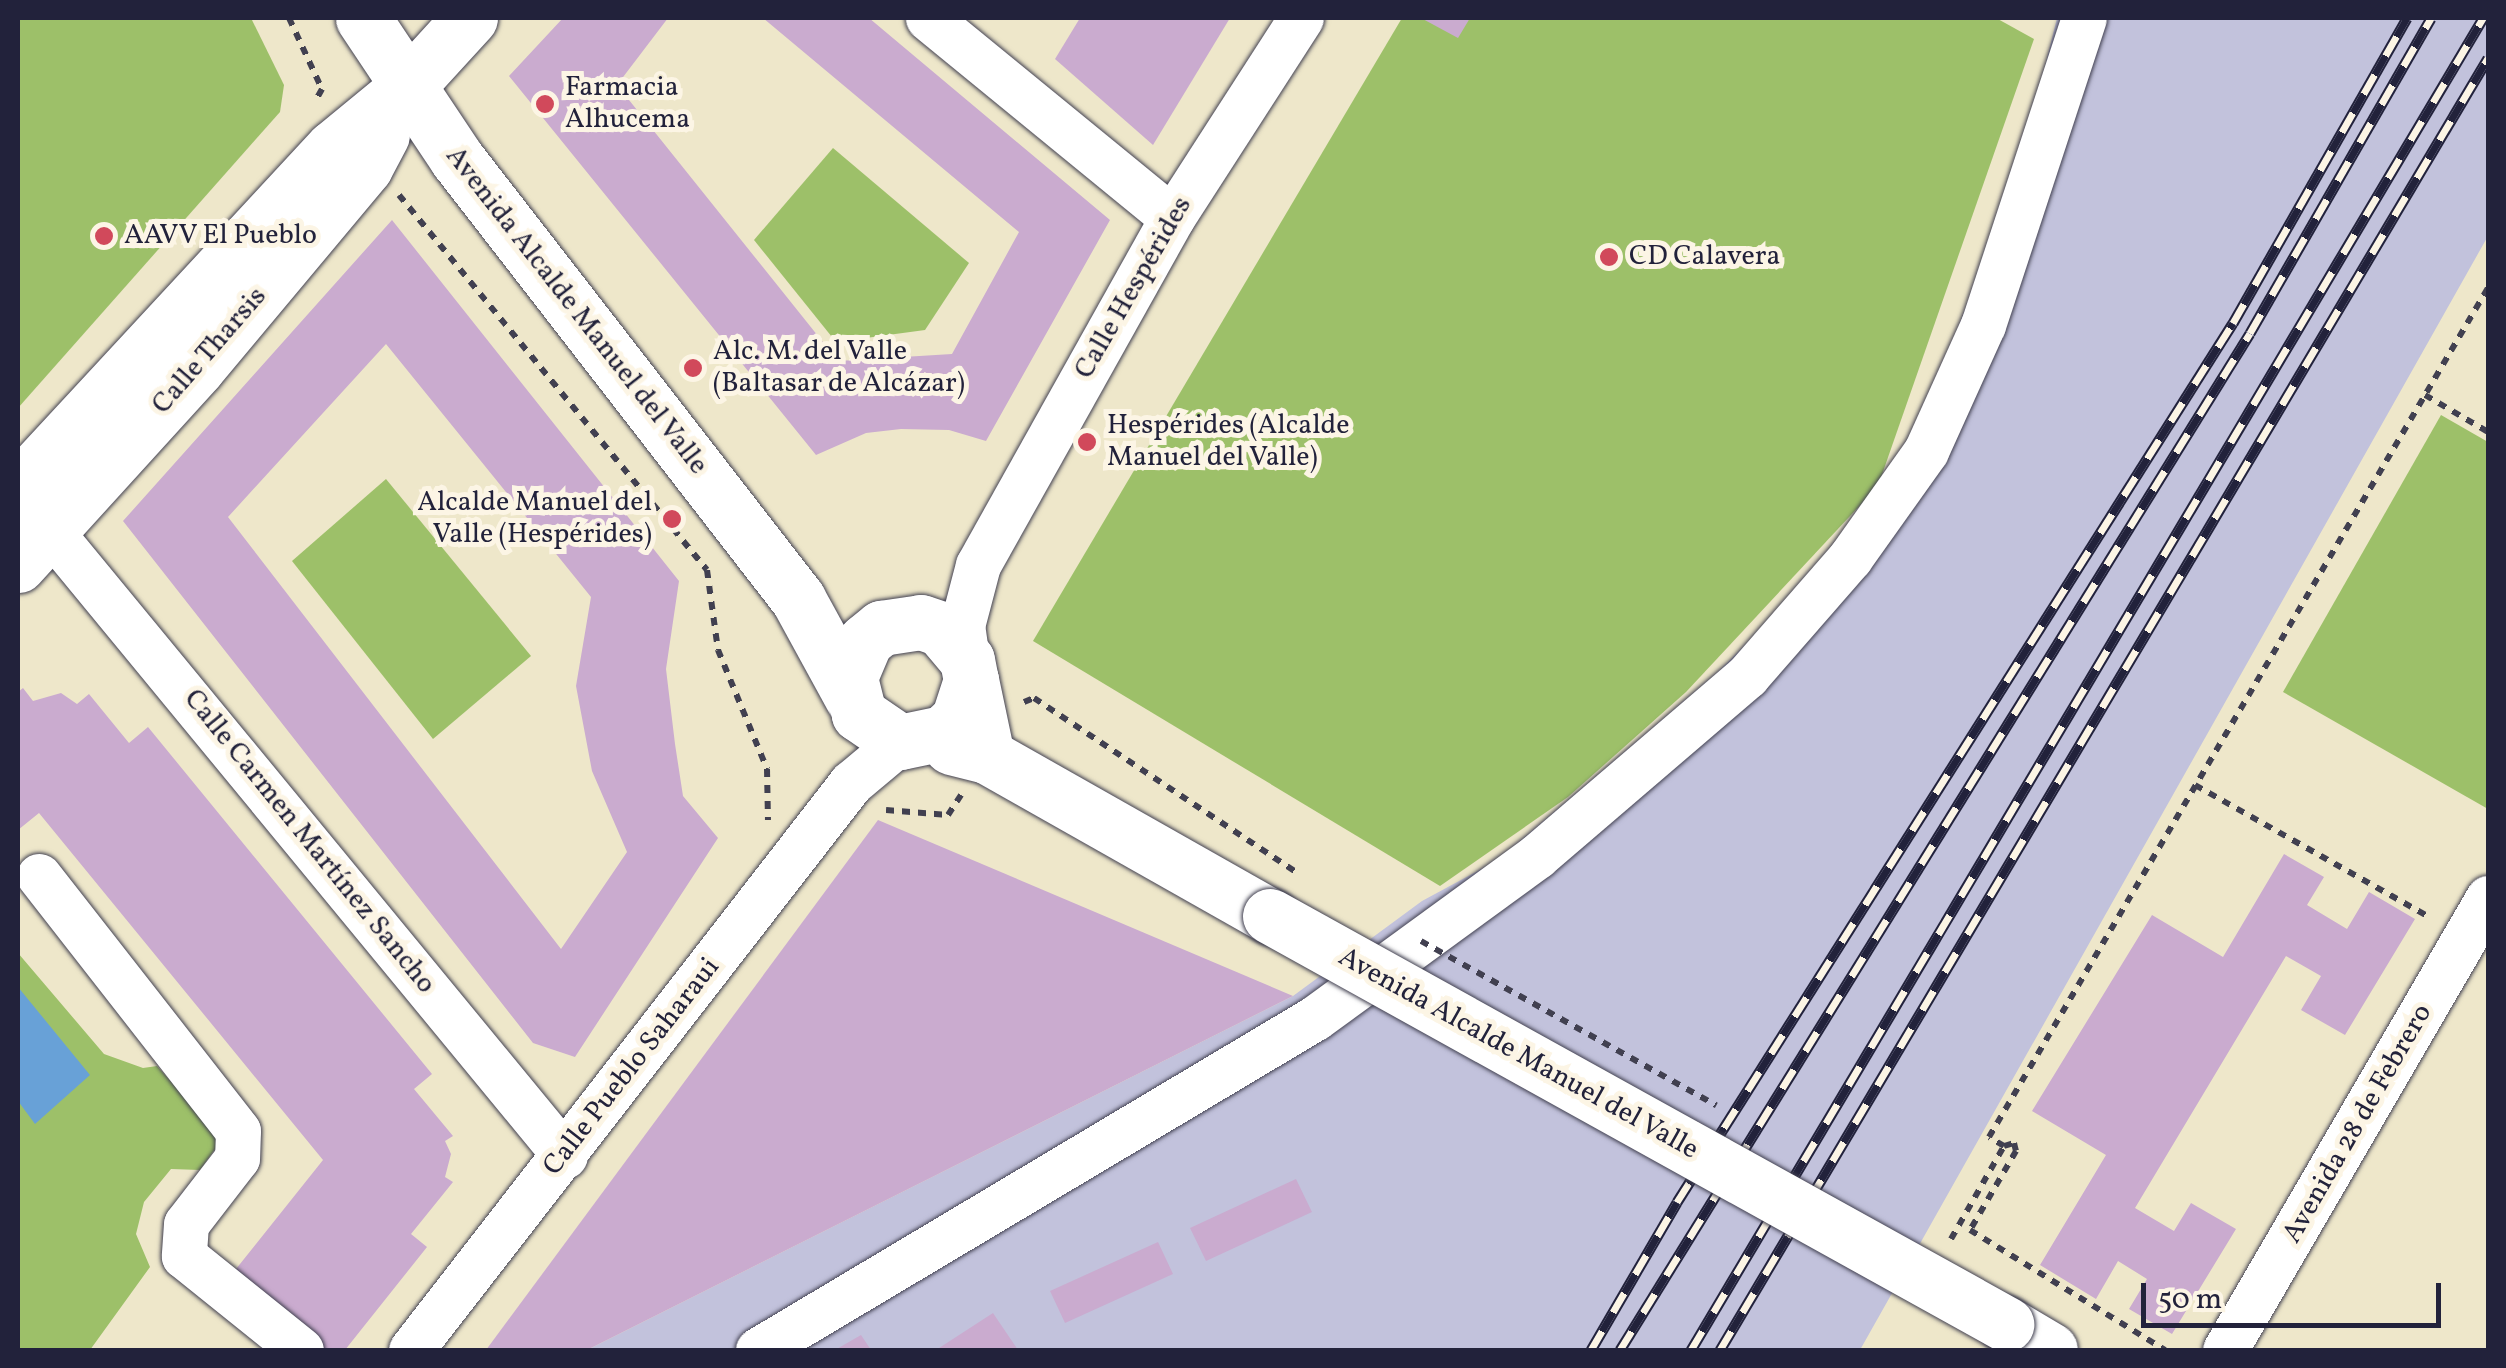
<!DOCTYPE html>
<html>
<head>
<meta charset="utf-8">
<style>
	body { margin:0 }
	#map { position:relative; width:2506px; height:1368px; overflow:hidden; background:#eee7ca; font-family:Vollkorn,serif }
	div>[style] { position:absolute }
	.industrial>* { inset:0; background:#c2c2dc }
	.green>* { inset:0; background:#9dc069 }
	.water>* { inset:0; background:#68a1d7 }
	.building>* { inset:0; background:#caabcf }
	.path>* { height:6px; margin-top:-3px; transform-origin:0; background:repeating-linear-gradient(90deg,#414050 0 8px,transparent 0 16px) }
	.roads { filter:drop-shadow(0 0 2px #414050) drop-shadow(0 0 2px #414050) }
	.minor>* { height:45px; margin:-22.5px; padding:0 22.5px; transform-origin:22.5px; border-radius:22.5px; background:#fff }
	.major>* { height:55px; margin:-27.5px; padding:0 27.5px; transform-origin:27.5px; border-radius:27.5px; background:#fff }
	.rail>* { height:11px; margin-top:-5.5px; transform-origin:0; background:repeating-linear-gradient(90deg,#fcf5e5 0 22px,#22223b 0 44px); box-sizing:border-box; border-block:2px solid #22223b }
	.path-bridge>* { height:6px; margin-top:-3px; transform-origin:0; background:repeating-linear-gradient(90deg,#414050 0 8px,transparent 0 16px) }
	.bridges { filter:drop-shadow(0 0 2px #414050) drop-shadow(0 0 2px #414050) }
	.major-bridge>* { height:55px; margin:-27.5px; padding:0 27.5px; transform-origin:27.5px; border-radius:27.5px; background:#fff }
	.dots>* { width:28px; height:28px; translate:-50% -50%; box-sizing:border-box; border:5px solid #fcf5e5; border-radius:50% }
	span { translate:-50% -50%; white-space:nowrap; text-align:center; line-height:1.15; -webkit-text-stroke:10px #fcf5e5; paint-order:stroke }
	.poi-label { font-size:28px; color:#22223b }
	.left { translate:0 -50%; text-align:left }
	.right { translate:-100% -50%; text-align:right }
	.street-label { font-size:28px; color:#22223b }
	.frame { position:absolute; inset:0; border:20px solid #22223b; pointer-events:none }
	.scale { position:absolute; left:2141px; top:1283px; width:300px; height:45px; box-sizing:border-box; border:5px solid #22223b; border-top:0; padding-left:12px; font-size:30px; line-height:35px; white-space:nowrap; color:#22223b; -webkit-text-stroke:8px #fcf5e5; paint-order:stroke }
</style>
</head>
<body>
<div id="map">
	<div class="industrial">
		<i style="clip-path:polygon(2057px 18px,2488px 18px,2488px 236px,1860px 1350px,587px 1350px,1293px 996px,1422px 901px,1498px 860px,1718px 672px,1827px 563px,1913px 445px,2021px 163px)"></i>
	</div>
	<div class="green">
		<i style="clip-path:polygon(18px 18px,251px 18px,284px 85px,280px 112px,18px 408px)"></i>
		<i style="clip-path:polygon(1402px 18px,1996px 18px,2034px 39px,1878px 486px,1686px 692px,1568px 797px,1440px 886px,1033px 641px)"></i>
		<i style="clip-path:polygon(833px 148px,969px 263px,925px 330px,836px 342px,754px 240px)"></i>
		<i style="clip-path:polygon(2441px 415px,2488px 442px,2488px 809px,2283px 692px)"></i>
		<i style="clip-path:polygon(386px 479px,531px 656px,433px 739px,292px 561px)"></i>
		<i style="clip-path:polygon(18px 953px,104px 1054px,143px 1068px,157px 1066px,222px 1139px,200px 1170px,171px 1169px,144px 1202px,136px 1234px,150px 1267px,90px 1350px,18px 1350px)"></i>
	</div>
	<div class="water">
		<i style="clip-path:polygon(18px 987px,90px 1075px,35px 1124px,18px 1101px)"></i>
	</div>
	<div class="building">
		<i style="clip-path:polygon(563px 18px,668px 18px,617px 85px,838px 361px,952px 354px,1019px 232px,763px 18px,869px 18px,1110px 220px,986px 441px,949px 430px,901px 429px,866px 433px,816px 455px,509px 76px)"></i>
		<i style="clip-path:polygon(1080px 18px,1230px 18px,1153px 145px,1055px 59px)"></i>
		<i style="clip-path:polygon(1421px 18px,1470px 18px,1458px 38px)"></i>
		<i style="clip-path:polygon(evenodd,392px 220px,679px 581px,666px 669px,675px 744px,683px 796px,718px 838px,575px 1057px,533px 1043px,123px 521px,392px 220px,386px 344px,591px 597px,576px 686px,592px 771px,627px 852px,561px 949px,228px 517px,386px 344px)"></i>
		<i style="clip-path:polygon(23px 688px,33px 701px,61px 693px,77px 704px,89px 694px,129px 743px,148px 727px,432px 1074px,414px 1089px,453px 1136px,445px 1141px,451px 1154px,445px 1177px,453px 1182px,411px 1234px,427px 1247px,345px 1350px,319px 1350px,228px 1279px,323px 1160px,39px 813px,18px 830px,18px 692px)"></i>
		<i style="clip-path:polygon(878px 820px,1293px 996px,587px 1350px,486px 1350px)"></i>
		<i style="clip-path:polygon(2284px 854px,2324px 877px,2307px 905px,2347px 929px,2369px 892px,2415px 919px,2345px 1035px,2301px 1010px,2321px 976px,2286px 956px,2135px 1208px,2174px 1231px,2191px 1203px,2236px 1229px,2172px 1334px,2129px 1309px,2147px 1279px,2118px 1261px,2096px 1299px,2040px 1265px,2106px 1155px,2032px 1111px,2152px 915px,2223px 957px)"></i>
		<i style="clip-path:polygon(1296px 1179px,1312px 1212px,1206px 1261px,1190px 1228px)"></i>
		<i style="clip-path:polygon(1158px 1242px,1173px 1274px,1065px 1323px,1050px 1291px)"></i>
		<i style="clip-path:polygon(993px 1313px,1018px 1350px,936px 1350px)"></i>
		<i style="clip-path:polygon(861px 1335px,871px 1350px,835px 1350px)"></i>
	</div>
	<div class="path">
		<i style="left:289px;top:18px;width:78px;rotate:65.1deg"></i>
		<i style="left:322px;top:89px;width:10px;rotate:119deg"></i>
		<i style="left:399px;top:195px;width:485px;rotate:50.6deg"></i>
		<i style="left:707px;top:570px;width:81px;rotate:82.2deg"></i>
		<i style="left:718px;top:650px;width:129px;rotate:67.6deg"></i>
		<i style="left:767px;top:769px;width:51px;rotate:88.9deg"></i>
		<i style="left:2425px;top:395px;width:73px;rotate:30.4deg"></i>
		<i style="left:1024px;top:702px;width:11px;rotate:-22deg"></i>
		<i style="left:1034px;top:698px;width:315px;rotate:33.6deg"></i>
		<i style="left:2195px;top:785px;width:269px;rotate:29.4deg"></i>
		<i style="left:886px;top:810px;width:62px;rotate:4.6deg"></i>
		<i style="left:948px;top:815px;width:24px;rotate:-57deg"></i>
		<i style="left:2004px;top:1146px;width:17px;rotate:-149deg"></i>
		<i style="left:1989px;top:1137px;width:985px;rotate:-59.56deg"></i>
		<i style="left:1951px;top:1239px;width:107px;rotate:-60.3deg"></i>
		<i style="left:2004px;top:1146px;width:10px;rotate:-17deg"></i>
		<i style="left:2014px;top:1143px;width:8px;rotate:76deg"></i>
		<i style="left:2016px;top:1151px;width:91px;rotate:120.2deg"></i>
		<i style="left:1970px;top:1230px;width:229px;rotate:31.6deg"></i>
	</div>
	<div class="roads">
		<div class="minor">
			<i style="left:928px;top:18px;width:315px;rotate:39.3deg"></i>
			<i style="left:29px;top:505px;width:843px;rotate:50.53deg"></i>
			<i style="left:967px;top:660px;width:34px;rotate:-98deg"></i>
			<i style="left:962px;top:626px;width:63px;rotate:-75.3deg"></i>
			<i style="left:978px;top:565px;width:398px;rotate:-60.8deg"></i>
			<i style="left:1172px;top:218px;width:238px;rotate:-57.2deg"></i>
			<i style="left:39px;top:876px;width:323px;rotate:52deg"></i>
			<i style="left:238px;top:1131px;width:27px;rotate:92deg"></i>
			<i style="left:237px;top:1158px;width:83px;rotate:127.7deg"></i>
			<i style="left:186px;top:1224px;width:32px;rotate:94deg"></i>
			<i style="left:184px;top:1256px;width:150px;rotate:38.8deg"></i>
			<i style="left:411px;top:1350px;width:718px;rotate:-52.19deg"></i>
			<i style="left:851px;top:783px;width:64px;rotate:-39.9deg"></i>
			<i style="left:758px;top:1350px;width:648px;rotate:-30.8deg"></i>
			<i style="left:1315px;top:1018px;width:275px;rotate:-36.1deg"></i>
			<i style="left:1537px;top:856px;width:277px;rotate:-40.6deg"></i>
			<i style="left:1747px;top:676px;width:157px;rotate:-48.9deg"></i>
			<i style="left:1850px;top:558px;width:131px;rotate:-54.6deg"></i>
			<i style="left:1926px;top:451px;width:138px;rotate:-65.7deg"></i>
			<i style="left:1983px;top:325px;width:323px;rotate:-71.8deg"></i>
			<i style="left:2225px;top:1350px;width:523px;rotate:-59.81deg"></i>
		</div>
		<div class="major">
			<i style="left:363px;top:18px;width:169px;rotate:56.3deg"></i>
			<i style="left:457px;top:159px;width:557px;rotate:52.22deg"></i>
			<i style="left:798px;top:599px;width:111px;rotate:61.3deg"></i>
			<i style="left:18px;top:488px;width:463px;rotate:-47.2deg"></i>
			<i style="left:333px;top:148px;width:94px;rotate:-39.4deg"></i>
			<i style="left:406px;top:88px;width:95px;rotate:-47.6deg"></i>
			<i style="left:18px;top:565px;width:266px;rotate:-47.7deg"></i>
			<i style="left:197px;top:368px;width:262px;rotate:-50.1deg"></i>
			<i style="left:365px;top:167px;width:36px;rotate:-62deg"></i>
			<i style="left:971px;top:680px;width:40px;rotate:108deg"></i>
			<i style="left:959px;top:718px;width:22px;rotate:137deg"></i>
			<i style="left:943px;top:733px;width:44px;rotate:168.2deg"></i>
			<i style="left:900px;top:742px;width:50px;rotate:-145.7deg"></i>
			<i style="left:859px;top:714px;width:38px;rotate:-104deg"></i>
			<i style="left:850px;top:677px;width:39px;rotate:-67deg"></i>
			<i style="left:865px;top:641px;width:21px;rotate:-39deg"></i>
			<i style="left:881px;top:628px;width:40px;rotate:-8.5deg"></i>
			<i style="left:921px;top:622px;width:21px;rotate:19deg"></i>
			<i style="left:941px;top:629px;width:40px;rotate:50deg"></i>
			<i style="left:967px;top:660px;width:20px;rotate:79deg"></i>
			<i style="left:971px;top:680px;width:78px;rotate:78.1deg"></i>
			<i style="left:951px;top:747px;width:37px;rotate:14deg"></i>
			<i style="left:987px;top:756px;width:325px;rotate:29.5deg"></i>
			<i style="left:2006px;top:1324px;width:51px;rotate:30.6deg"></i>
		</div>
	</div>
	<div class="rail">
		<i style="left:1591px;top:1350px;width:171px;rotate:-59.8deg"></i>
		<i style="left:1677px;top:1202px;width:1040px;rotate:-57.69deg"></i>
		<i style="left:2233px;top:323px;width:351px;rotate:-60.3deg"></i>
		<i style="left:1620px;top:1350px;width:1196px;rotate:-58.22deg"></i>
		<i style="left:2250px;top:333px;width:363px;rotate:-60.1deg"></i>
		<i style="left:1691px;top:1350px;width:1550px;rotate:-59.26deg"></i>
		<i style="left:1720px;top:1350px;width:1503px;rotate:-59.27deg"></i>
	</div>
	<div class="path-bridge">
		<i style="left:1421px;top:941px;width:338px;rotate:29.1deg"></i>
	</div>
	<div class="bridges">
		<div class="major-bridge">
			<i style="left:1270px;top:916px;width:842px;rotate:29deg"></i>
		</div>
	</div>
	<div class="dots">
		<i style="left:545px;top:104px;background:#d1495b"></i>
		<i style="left:104px;top:236px;background:#d1495b"></i>
		<i style="left:1609px;top:257px;background:#d1495b"></i>
		<i style="left:693px;top:368px;background:#d1495b"></i>
		<i style="left:1087px;top:442px;background:#d1495b"></i>
		<i style="left:672px;top:519px;background:#d1495b"></i>
	</div>
	<div class="poi-label">
		<span class="left" style="left:565px;top:104px">Farmacia<br>Alhucema</span>
		<span class="left" style="left:124px;top:236px">AAVV El Pueblo</span>
		<span class="left" style="left:1629px;top:257px">CD Calavera</span>
		<span class="left" style="left:713px;top:368px">Alc. M. del Valle<br>(Baltasar de Alcázar)</span>
		<span class="left" style="left:1107px;top:442px">Hespérides (Alcalde<br>Manuel del Valle)</span>
		<span class="right" style="left:652px;top:519px">Alcalde Manuel del<br>Valle (Hespérides)</span>
	</div>
	<div class="street-label">
		<span style="left:1134px;top:288px;rotate:-60deg">Calle Hespérides</span>
		<span style="left:576px;top:311px;rotate:52deg">Avenida Alcalde Manuel del Valle</span>
		<span style="left:210px;top:351px;rotate:-49deg">Calle Tharsis</span>
		<span style="left:309px;top:842px;rotate:51deg">Calle Carmen Martínez Sancho</span>
		<span style="left:1518px;top:1054px;rotate:29deg">Avenida Alcalde Manuel del Valle</span>
		<span style="left:632px;top:1067px;rotate:-52deg">Calle Pueblo Saharaui</span>
		<span style="left:2358px;top:1124px;rotate:-60deg">Avenida 28 de Febrero</span>
	</div>
	<div class="frame"></div>
	<div class="scale">50 m</div>
</div>
</body>
</html>
